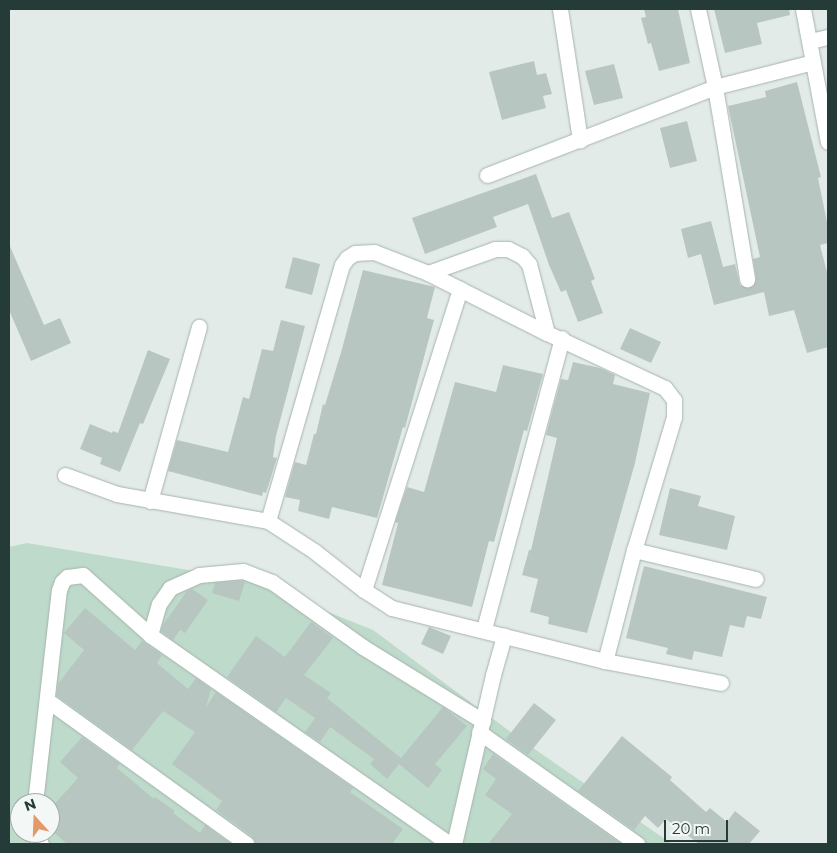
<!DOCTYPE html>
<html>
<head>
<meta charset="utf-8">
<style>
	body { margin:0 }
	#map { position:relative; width:837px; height:853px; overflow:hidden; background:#e3ebe9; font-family:Montserrat,sans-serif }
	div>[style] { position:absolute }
	.green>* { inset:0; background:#bedaca }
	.building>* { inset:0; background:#b8c6c2 }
	.roads { filter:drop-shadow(0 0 1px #a6b3b0) drop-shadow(0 0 1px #a6b3b0) }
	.minor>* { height:15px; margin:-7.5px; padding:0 7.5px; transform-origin:7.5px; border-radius:7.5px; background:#fff }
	span { translate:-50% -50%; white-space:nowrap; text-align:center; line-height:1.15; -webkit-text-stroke:4px #f3f8f6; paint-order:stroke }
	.frame { position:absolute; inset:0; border:10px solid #243b38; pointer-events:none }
	.north { position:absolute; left:10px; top:793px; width:50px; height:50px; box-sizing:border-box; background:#f3f8f6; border:1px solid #a0acaa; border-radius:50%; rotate:340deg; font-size:14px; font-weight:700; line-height:20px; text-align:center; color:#243b38 }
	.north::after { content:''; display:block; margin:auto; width:18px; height:22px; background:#e49a68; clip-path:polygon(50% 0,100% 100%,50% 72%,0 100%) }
	.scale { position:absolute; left:664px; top:820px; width:64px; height:22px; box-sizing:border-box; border:2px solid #243b38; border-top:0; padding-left:6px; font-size:15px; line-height:18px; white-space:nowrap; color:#243b38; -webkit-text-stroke:4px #f3f8f6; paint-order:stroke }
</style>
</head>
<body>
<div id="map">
	<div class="green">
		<i style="clip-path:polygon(evenodd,27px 543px,248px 580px,373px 630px,520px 739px,672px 844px,9px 844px,9px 547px,27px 543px,20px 803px,50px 803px,50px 833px,20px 833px,20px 803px)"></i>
	</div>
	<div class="building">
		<i style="clip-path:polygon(644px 9px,678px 9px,690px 63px,659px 71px,651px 43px,648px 44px,641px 18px,646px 17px)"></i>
		<i style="clip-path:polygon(714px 9px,789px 9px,790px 15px,757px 23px,762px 44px,725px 53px)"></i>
		<i style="clip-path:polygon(534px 61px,537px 75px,546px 73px,552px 94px,543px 96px,546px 108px,502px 120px,489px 72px)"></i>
		<i style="clip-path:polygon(614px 64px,623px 98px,594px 105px,585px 71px)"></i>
		<i style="clip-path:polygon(797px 82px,821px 177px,818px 178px,828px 227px,828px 243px,820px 245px,828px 276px,828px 347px,807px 353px,794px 310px,769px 316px,764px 292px,714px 305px,701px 254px,688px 258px,681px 229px,711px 221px,723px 267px,735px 264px,740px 285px,748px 288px,753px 286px,756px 278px,753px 259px,760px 257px,728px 106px,766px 97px,765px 91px)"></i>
		<i style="clip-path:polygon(687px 121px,697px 161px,670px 168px,660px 128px)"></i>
		<i style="clip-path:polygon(536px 174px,552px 218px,569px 212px,595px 279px,591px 281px,603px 313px,578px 322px,566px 290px,561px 292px,549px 265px,528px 204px,493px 217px,497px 227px,425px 254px,412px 218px)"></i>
		<i style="clip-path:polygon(9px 244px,44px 325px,60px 318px,71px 343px,31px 361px,9px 310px)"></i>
		<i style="clip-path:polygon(293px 257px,320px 264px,312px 295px,285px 288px)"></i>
		<i style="clip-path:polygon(363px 270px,435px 287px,427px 318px,434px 320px,405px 428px,403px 427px,377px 518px,332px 507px,329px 519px,298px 511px,300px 500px,285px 497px,295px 462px,306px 465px,314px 434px,316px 434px,323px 404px,325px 405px,342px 349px)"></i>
		<i style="clip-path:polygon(281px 320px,305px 326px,276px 436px,273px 457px,277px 458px,266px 493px,263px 492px,262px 496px,168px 471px,177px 440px,228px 452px,243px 397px,249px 399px,262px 349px,273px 351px)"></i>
		<i style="clip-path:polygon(630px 328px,661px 342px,651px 363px,620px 349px)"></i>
		<i style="clip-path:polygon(148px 350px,170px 359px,143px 424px,140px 423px,120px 472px,100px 464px,102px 458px,80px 449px,90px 424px,112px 433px,113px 431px,118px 433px)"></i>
		<i style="clip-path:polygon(573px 362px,600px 368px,615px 375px,613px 384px,650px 393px,635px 463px,587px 633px,548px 624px,549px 617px,530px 612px,538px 579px,522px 575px,529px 550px,531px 550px,557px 438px,546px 435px,561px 379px,568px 380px)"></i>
		<i style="clip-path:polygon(503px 365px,543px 374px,527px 431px,524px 430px,494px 542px,489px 541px,472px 607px,382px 585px,398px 523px,395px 522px,407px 487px,424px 492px,455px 382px,496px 392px)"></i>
		<i style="clip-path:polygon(670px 488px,701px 496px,698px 506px,735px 516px,727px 550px,659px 535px)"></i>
		<i style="clip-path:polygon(644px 566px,767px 597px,761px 619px,747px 616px,744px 628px,730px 625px,722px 657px,694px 651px,692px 660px,666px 654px,668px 648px,626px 638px)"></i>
		<i style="clip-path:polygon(242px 581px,245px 582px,239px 601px,212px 593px,215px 583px)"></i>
		<i style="clip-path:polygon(192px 589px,208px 600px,185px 633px,180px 630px,173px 640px,161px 631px,163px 625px,187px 591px)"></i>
		<i style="clip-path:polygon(85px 608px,135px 650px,142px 641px,162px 655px,157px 663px,188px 689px,196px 678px,211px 689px,206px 707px,216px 692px,353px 788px,350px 792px,403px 829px,392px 844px,256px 844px,252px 836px,216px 810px,222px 801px,172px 764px,195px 732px,163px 711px,132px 750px,60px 698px,57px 695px,58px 684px,84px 650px,64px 633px)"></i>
		<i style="clip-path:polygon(311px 622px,333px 638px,304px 675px,331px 693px,327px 698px,401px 758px,443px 707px,467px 726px,435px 764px,442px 770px,428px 788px,399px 764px,387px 779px,370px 764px,374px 759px,330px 727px,320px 742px,305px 732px,315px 718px,286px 698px,276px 712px,227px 677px,256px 636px,285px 657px)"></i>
		<i style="clip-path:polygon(429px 627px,451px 636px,443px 654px,421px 644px)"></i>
		<i style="clip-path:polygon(534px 703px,556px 720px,528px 755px,506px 739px)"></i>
		<i style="clip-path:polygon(622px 736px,672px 777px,670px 780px,706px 812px,710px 808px,727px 822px,735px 811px,760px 831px,749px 844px,699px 844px,666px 819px,658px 828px,645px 816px,634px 830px,578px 791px)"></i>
		<i style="clip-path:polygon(82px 737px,120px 764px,117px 768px,154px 799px,155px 797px,175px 811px,173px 813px,200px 833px,205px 825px,231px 844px,67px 844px,50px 829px,50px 809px,78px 778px,60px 762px)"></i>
		<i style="clip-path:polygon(493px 754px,621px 844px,488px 844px,512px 814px,485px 795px,496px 779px,483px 769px)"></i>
	</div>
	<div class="roads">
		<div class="minor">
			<i style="left:560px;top:9px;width:133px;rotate:81.3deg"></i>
			<i style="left:698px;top:9px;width:80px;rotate:77.7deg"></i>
			<i style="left:715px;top:87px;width:195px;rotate:80.5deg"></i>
			<i style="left:803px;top:9px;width:135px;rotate:79.4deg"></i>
			<i style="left:810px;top:41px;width:18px;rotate:-13deg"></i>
			<i style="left:487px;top:175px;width:244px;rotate:-21.1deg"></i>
			<i style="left:715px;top:87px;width:101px;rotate:-14.3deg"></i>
			<i style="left:428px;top:273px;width:71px;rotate:-19.7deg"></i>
			<i style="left:495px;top:249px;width:13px"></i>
			<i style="left:508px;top:249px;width:16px;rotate:27deg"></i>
			<i style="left:522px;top:256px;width:11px;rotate:49deg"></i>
			<i style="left:529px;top:264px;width:71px;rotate:75.4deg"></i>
			<i style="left:65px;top:475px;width:55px;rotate:20.1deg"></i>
			<i style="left:117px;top:494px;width:153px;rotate:10.1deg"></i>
			<i style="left:268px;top:521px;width:55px;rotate:33.1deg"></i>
			<i style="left:314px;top:551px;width:63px;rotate:38deg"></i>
			<i style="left:364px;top:590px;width:33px;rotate:33deg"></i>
			<i style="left:392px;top:608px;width:219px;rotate:14deg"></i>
			<i style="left:605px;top:661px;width:118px;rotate:10.7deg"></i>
			<i style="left:150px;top:501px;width:181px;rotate:-74.3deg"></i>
			<i style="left:268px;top:521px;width:266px;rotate:-73.9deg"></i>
			<i style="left:342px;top:265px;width:9px;rotate:-54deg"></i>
			<i style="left:347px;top:258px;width:9px;rotate:-32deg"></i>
			<i style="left:355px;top:253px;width:19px;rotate:-3deg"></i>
			<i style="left:374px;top:252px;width:58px;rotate:21.3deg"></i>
			<i style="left:428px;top:273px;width:133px;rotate:26.8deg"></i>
			<i style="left:547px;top:333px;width:130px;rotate:25deg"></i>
			<i style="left:665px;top:388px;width:15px;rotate:53deg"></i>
			<i style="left:674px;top:400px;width:17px;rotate:90deg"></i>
			<i style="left:674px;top:417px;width:139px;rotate:106.7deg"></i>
			<i style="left:634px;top:550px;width:115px;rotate:104.6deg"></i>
			<i style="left:634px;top:550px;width:125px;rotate:13.4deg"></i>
			<i style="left:364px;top:590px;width:316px;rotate:-72.3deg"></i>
			<i style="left:484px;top:629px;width:301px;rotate:-75deg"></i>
			<i style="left:150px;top:635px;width:32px;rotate:-74deg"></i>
			<i style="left:159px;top:604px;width:19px;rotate:-55deg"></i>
			<i style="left:170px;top:588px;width:32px;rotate:-24deg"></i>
			<i style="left:199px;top:575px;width:44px;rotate:-5.2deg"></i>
			<i style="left:243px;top:571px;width:31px;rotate:21deg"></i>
			<i style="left:272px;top:582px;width:112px;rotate:35.5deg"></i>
			<i style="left:363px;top:647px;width:141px;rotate:31.7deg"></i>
			<i style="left:47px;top:700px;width:246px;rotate:35.8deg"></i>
			<i style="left:479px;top:732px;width:194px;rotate:35.3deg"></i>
			<i style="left:35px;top:803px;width:214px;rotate:-83.6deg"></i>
			<i style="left:59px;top:590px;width:9px;rotate:-69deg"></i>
			<i style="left:62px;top:582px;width:7px;rotate:-45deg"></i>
			<i style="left:67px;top:577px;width:16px;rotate:-7deg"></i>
			<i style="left:83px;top:575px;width:90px;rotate:41.8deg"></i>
			<i style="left:150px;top:635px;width:366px;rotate:34.9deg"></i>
			<i style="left:33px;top:833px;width:14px;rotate:54deg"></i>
			<i style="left:454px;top:844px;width:173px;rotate:-77deg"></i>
			<i style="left:493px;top:675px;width:41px;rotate:-74.2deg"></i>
		</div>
	</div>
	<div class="frame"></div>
	<div class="north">N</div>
	<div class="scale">20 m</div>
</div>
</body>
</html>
